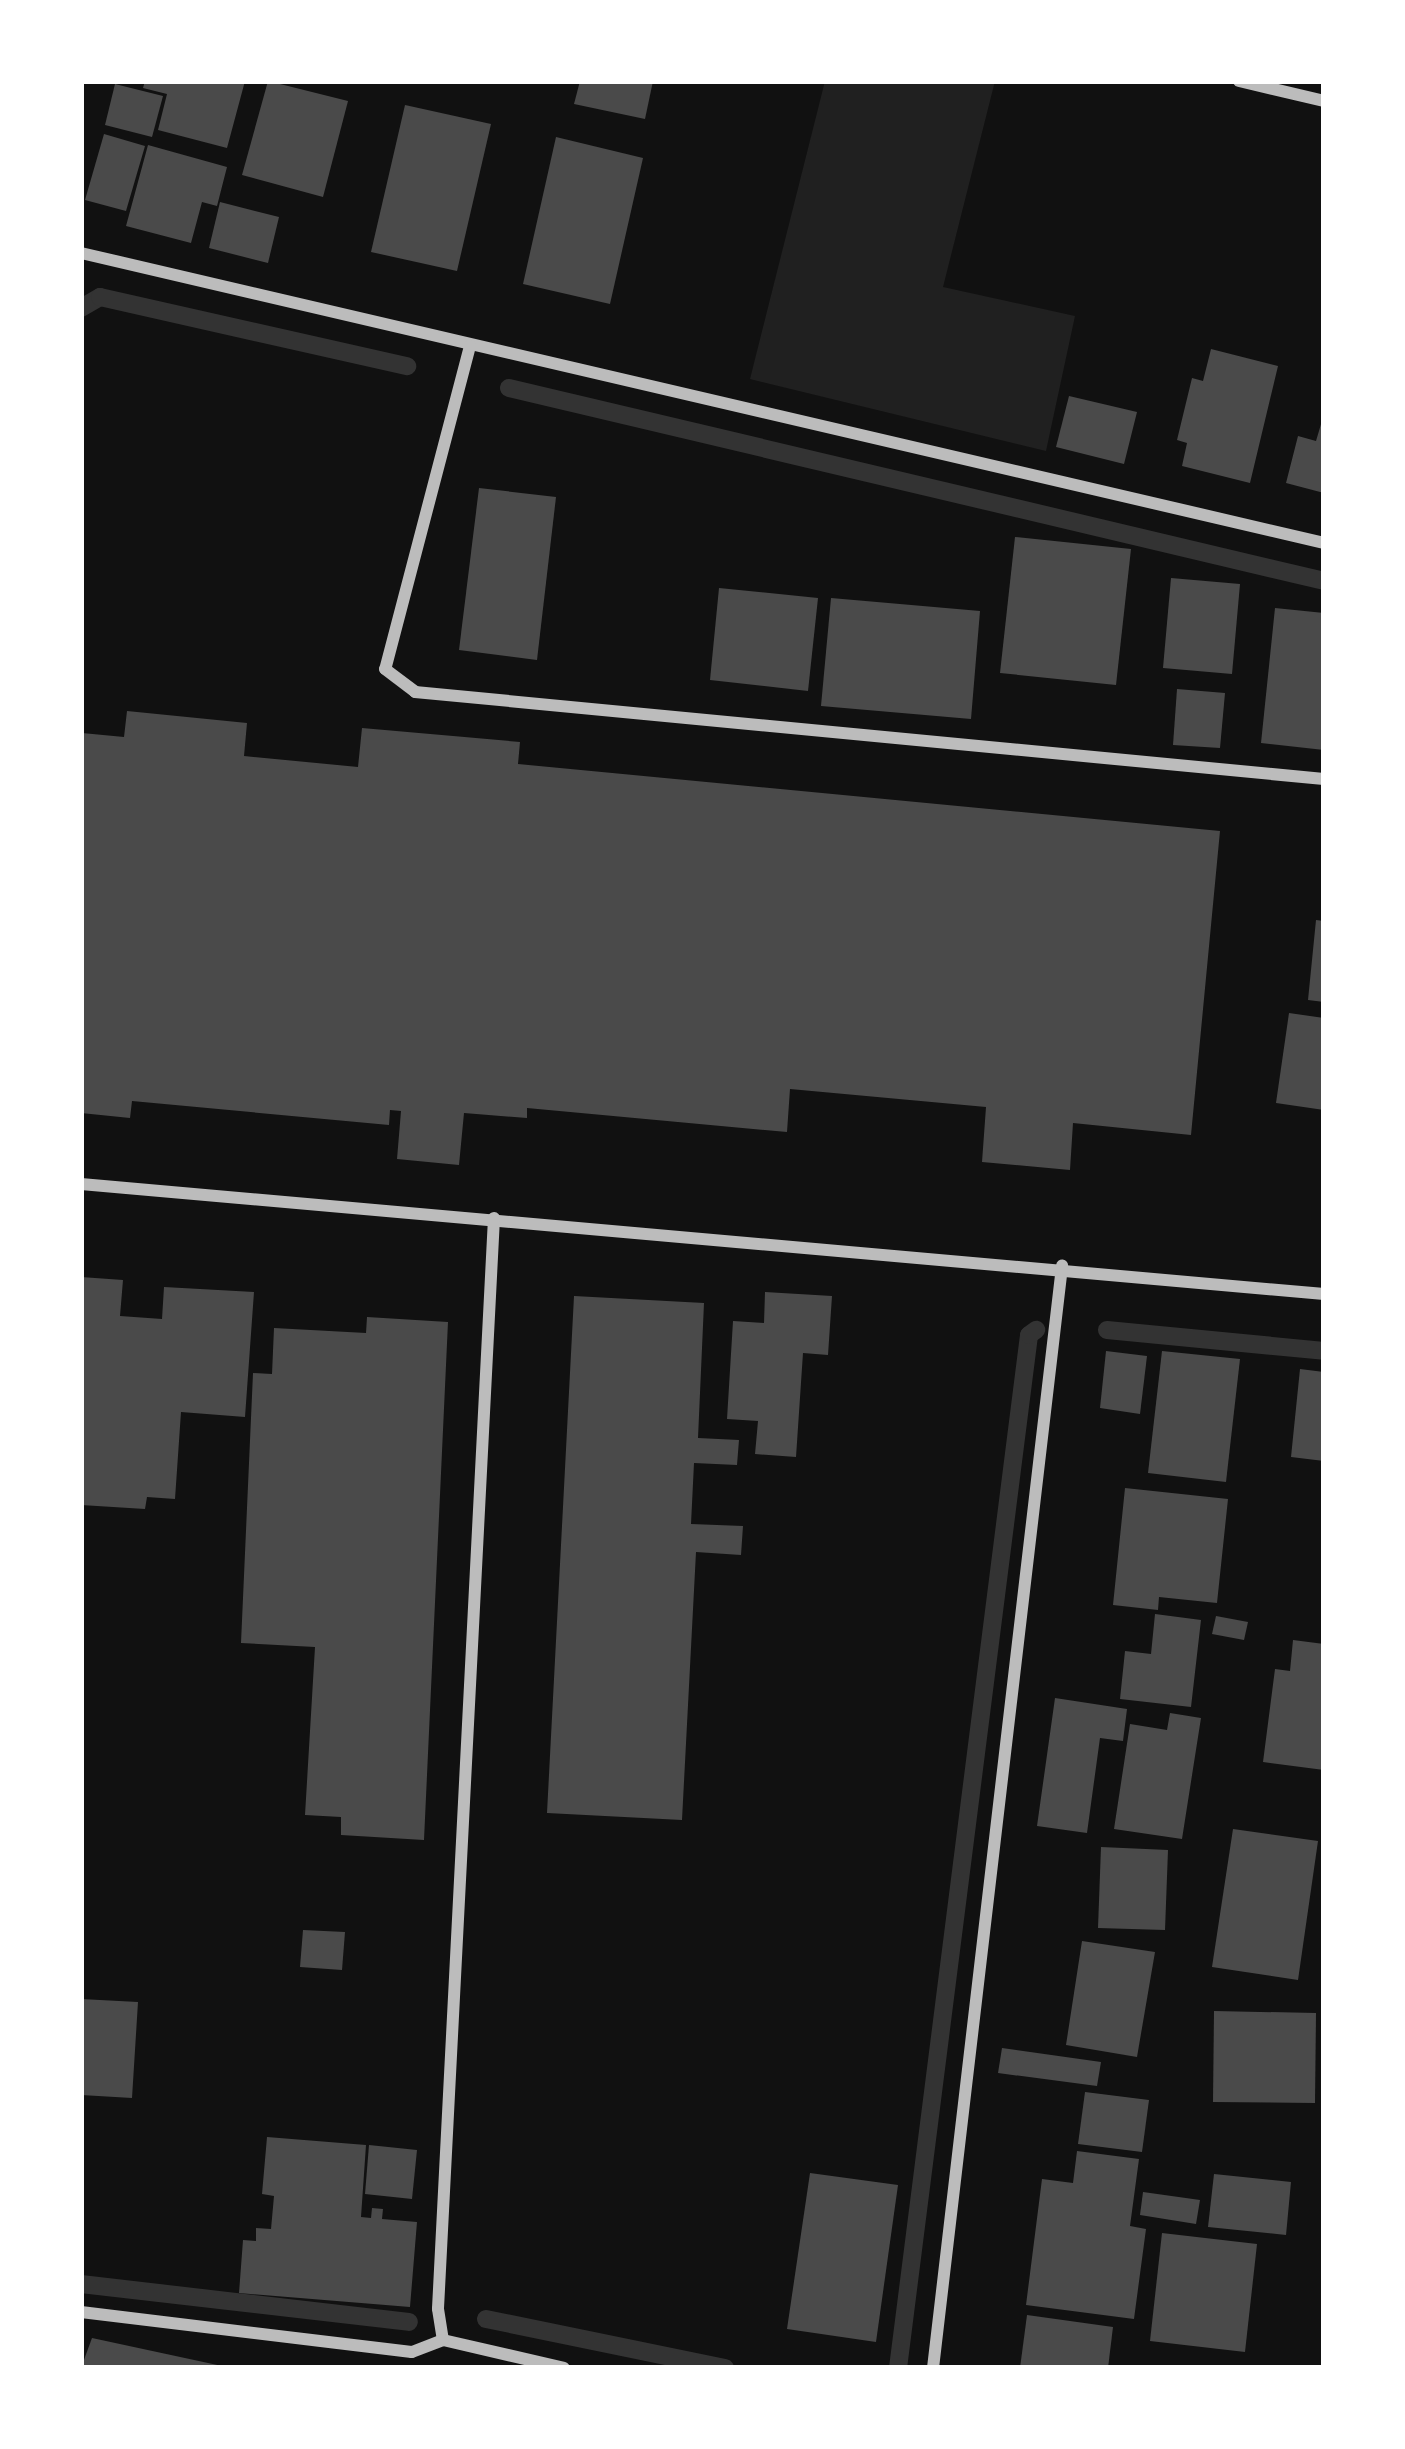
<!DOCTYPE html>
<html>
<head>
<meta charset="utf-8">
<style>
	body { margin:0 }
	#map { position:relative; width:1405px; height:2449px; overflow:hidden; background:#111; font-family:"Open Sans",sans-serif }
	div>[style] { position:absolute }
	.green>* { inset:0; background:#202020 }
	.stream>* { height:18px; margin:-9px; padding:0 9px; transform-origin:9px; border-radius:9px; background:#333 }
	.building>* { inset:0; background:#4a4a4a }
	.minor>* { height:12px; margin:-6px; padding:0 6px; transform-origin:6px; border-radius:6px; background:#bcbcbc }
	span { translate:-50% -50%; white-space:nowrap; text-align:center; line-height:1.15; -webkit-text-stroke:10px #fff; paint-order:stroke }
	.frame { position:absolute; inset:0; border:84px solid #fff; pointer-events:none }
</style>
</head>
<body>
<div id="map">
	<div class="green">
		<i style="clip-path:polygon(825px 81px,995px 81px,943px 287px,1075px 316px,1046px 451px,750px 379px)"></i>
	</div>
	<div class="stream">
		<i style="left:81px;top:308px;width:22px;rotate:-30deg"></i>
		<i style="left:100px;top:297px;width:315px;rotate:12.7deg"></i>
		<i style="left:509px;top:388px;width:838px;rotate:13.32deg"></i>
		<i style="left:1107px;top:1330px;width:218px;rotate:5.5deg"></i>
		<i style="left:81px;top:2284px;width:330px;rotate:6.6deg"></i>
		<i style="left:486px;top:2319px;width:244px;rotate:11.6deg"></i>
		<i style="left:898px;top:2368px;width:1041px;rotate:-82.77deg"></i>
		<i style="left:1029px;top:1335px;width:9px;rotate:-36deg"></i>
	</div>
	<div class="building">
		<i style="clip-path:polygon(145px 81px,245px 81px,227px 148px,158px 130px,167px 94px,143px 88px)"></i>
		<i style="clip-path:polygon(268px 81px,348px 101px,323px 197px,242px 175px)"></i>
		<i style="clip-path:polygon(580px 81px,653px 81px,645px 119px,574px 104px)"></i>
		<i style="clip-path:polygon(115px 84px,163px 96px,152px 137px,105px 125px)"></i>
		<i style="clip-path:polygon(405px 105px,491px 124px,457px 271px,371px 252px)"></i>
		<i style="clip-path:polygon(104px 134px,145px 146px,126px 211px,85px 200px)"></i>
		<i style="clip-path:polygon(556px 137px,643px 158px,610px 304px,523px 284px)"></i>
		<i style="clip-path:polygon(148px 145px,227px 167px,217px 206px,202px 202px,191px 243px,126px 226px)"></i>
		<i style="clip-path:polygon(220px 202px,279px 217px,268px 263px,209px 248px)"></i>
		<i style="clip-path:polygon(1211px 349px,1278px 366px,1250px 483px,1182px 466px,1187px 443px,1177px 440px,1192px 378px,1203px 381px)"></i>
		<i style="clip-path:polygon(1069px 396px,1137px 412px,1124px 464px,1056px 447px)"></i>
		<i style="clip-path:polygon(1324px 414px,1324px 493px,1286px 483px,1298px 436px,1316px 441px)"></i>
		<i style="clip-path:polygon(479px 488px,556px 497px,537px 660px,459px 650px)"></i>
		<i style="clip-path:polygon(1015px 537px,1131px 549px,1116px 685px,1000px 673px)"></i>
		<i style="clip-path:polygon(1171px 578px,1240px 584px,1232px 674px,1163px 668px)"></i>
		<i style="clip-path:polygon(719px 588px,818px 598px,808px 691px,710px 680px)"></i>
		<i style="clip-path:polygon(831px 598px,980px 611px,971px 719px,821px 706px)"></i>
		<i style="clip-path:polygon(1275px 608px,1324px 613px,1324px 750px,1261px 743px)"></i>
		<i style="clip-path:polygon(1177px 689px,1225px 693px,1220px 748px,1173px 745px)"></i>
		<i style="clip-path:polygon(127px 711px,247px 723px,244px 756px,358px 767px,362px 728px,520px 742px,518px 764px,1220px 831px,1191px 1135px,1073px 1123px,1070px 1170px,982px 1162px,986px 1107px,790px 1089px,787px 1132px,527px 1108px,527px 1118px,464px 1113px,459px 1165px,397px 1159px,401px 1111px,390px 1110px,389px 1125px,132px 1101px,130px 1118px,81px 1113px,82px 733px,124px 737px)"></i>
		<i style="clip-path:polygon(1316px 920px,1324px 921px,1324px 1002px,1308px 1000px)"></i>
		<i style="clip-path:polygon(1289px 1013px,1324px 1018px,1324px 1110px,1276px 1103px)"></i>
		<i style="clip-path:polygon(81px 1277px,123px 1280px,120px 1316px,162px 1319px,164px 1287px,254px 1292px,245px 1417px,181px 1412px,175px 1499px,147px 1497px,145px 1509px,81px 1505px)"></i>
		<i style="clip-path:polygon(765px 1292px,832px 1296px,828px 1355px,803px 1353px,796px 1457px,755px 1454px,758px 1421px,727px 1419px,733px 1321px,764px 1323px)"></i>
		<i style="clip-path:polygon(574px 1296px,704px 1303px,698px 1438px,739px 1440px,737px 1465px,694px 1463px,691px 1524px,743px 1526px,741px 1555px,696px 1552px,682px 1820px,547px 1813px)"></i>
		<i style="clip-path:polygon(367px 1317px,448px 1322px,424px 1840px,341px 1835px,341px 1817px,305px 1815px,315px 1647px,241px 1643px,253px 1373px,272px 1374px,274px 1328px,366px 1333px)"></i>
		<i style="clip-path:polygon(1106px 1351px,1147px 1356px,1140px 1414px,1100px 1408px)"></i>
		<i style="clip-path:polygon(1162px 1351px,1240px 1359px,1226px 1482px,1148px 1473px)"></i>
		<i style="clip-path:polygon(1300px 1369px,1324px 1372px,1324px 1461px,1291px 1457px)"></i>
		<i style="clip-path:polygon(1125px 1488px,1228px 1499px,1217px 1603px,1159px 1597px,1158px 1610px,1113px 1605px)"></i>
		<i style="clip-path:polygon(1155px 1614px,1201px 1620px,1191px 1707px,1120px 1699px,1125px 1651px,1151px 1654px)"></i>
		<i style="clip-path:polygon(1216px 1616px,1248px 1622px,1244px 1640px,1212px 1634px)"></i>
		<i style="clip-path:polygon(1293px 1640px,1324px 1644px,1324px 1770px,1263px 1762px,1275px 1669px,1290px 1671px)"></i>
		<i style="clip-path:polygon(1055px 1698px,1127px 1709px,1123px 1741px,1100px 1738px,1087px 1833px,1037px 1826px)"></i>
		<i style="clip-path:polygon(1170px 1713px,1201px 1718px,1182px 1839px,1114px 1829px,1130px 1724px,1167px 1730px)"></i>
		<i style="clip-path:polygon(1233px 1829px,1318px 1841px,1298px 1980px,1212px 1967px)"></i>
		<i style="clip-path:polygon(1101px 1847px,1168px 1850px,1165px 1930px,1098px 1928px)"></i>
		<i style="clip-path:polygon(303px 1930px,345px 1932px,342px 1970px,300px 1967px)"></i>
		<i style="clip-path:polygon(1082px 1941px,1155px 1952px,1137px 2057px,1066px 2045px)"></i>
		<i style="clip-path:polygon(81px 1999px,138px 2002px,132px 2098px,81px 2095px)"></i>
		<i style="clip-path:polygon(1214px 2011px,1316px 2013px,1315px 2103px,1213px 2102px)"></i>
		<i style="clip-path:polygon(1002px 2048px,1101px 2062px,1097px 2086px,998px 2073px)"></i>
		<i style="clip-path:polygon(1085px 2092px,1149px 2100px,1142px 2152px,1078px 2144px)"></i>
		<i style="clip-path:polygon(267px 2137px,366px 2145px,361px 2217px,371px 2218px,372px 2208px,383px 2209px,382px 2219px,417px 2222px,410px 2307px,239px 2293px,243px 2240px,256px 2241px,256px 2228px,271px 2229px,274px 2196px,262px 2194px)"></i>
		<i style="clip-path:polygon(369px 2145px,417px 2150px,412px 2199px,365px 2194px)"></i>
		<i style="clip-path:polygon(1077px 2151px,1139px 2159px,1130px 2226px,1146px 2229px,1134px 2319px,1026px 2305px,1042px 2179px,1073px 2183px)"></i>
		<i style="clip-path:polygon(810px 2173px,898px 2185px,876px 2342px,787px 2329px)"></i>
		<i style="clip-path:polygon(1214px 2174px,1291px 2182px,1286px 2235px,1208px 2227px)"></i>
		<i style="clip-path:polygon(1143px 2192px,1200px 2200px,1196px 2224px,1140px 2215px)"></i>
		<i style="clip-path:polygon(1162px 2233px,1257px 2244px,1245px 2352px,1150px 2341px)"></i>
		<i style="clip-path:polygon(1027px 2315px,1113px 2327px,1108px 2368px,1020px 2368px)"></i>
		<i style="clip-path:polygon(92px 2338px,222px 2366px,222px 2368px,81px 2368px)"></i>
	</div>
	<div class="minor">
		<i style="left:1239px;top:81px;width:87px;rotate:13.2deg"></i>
		<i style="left:81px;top:253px;width:1276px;rotate:13.13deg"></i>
		<i style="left:470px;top:346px;width:334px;rotate:104.7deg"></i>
		<i style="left:385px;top:669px;width:38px;rotate:37deg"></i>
		<i style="left:415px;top:692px;width:913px;rotate:5.47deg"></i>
		<i style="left:81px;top:1184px;width:1248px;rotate:5.06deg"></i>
		<i style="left:494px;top:1218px;width:1092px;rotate:92.94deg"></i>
		<i style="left:438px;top:2309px;width:31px;rotate:81deg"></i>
		<i style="left:443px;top:2340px;width:124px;rotate:13deg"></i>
		<i style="left:81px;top:2312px;width:333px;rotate:6.9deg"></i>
		<i style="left:412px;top:2352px;width:33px;rotate:-21deg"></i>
		<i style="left:933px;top:2368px;width:1110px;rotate:-83.32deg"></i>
	</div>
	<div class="frame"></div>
</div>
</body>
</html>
